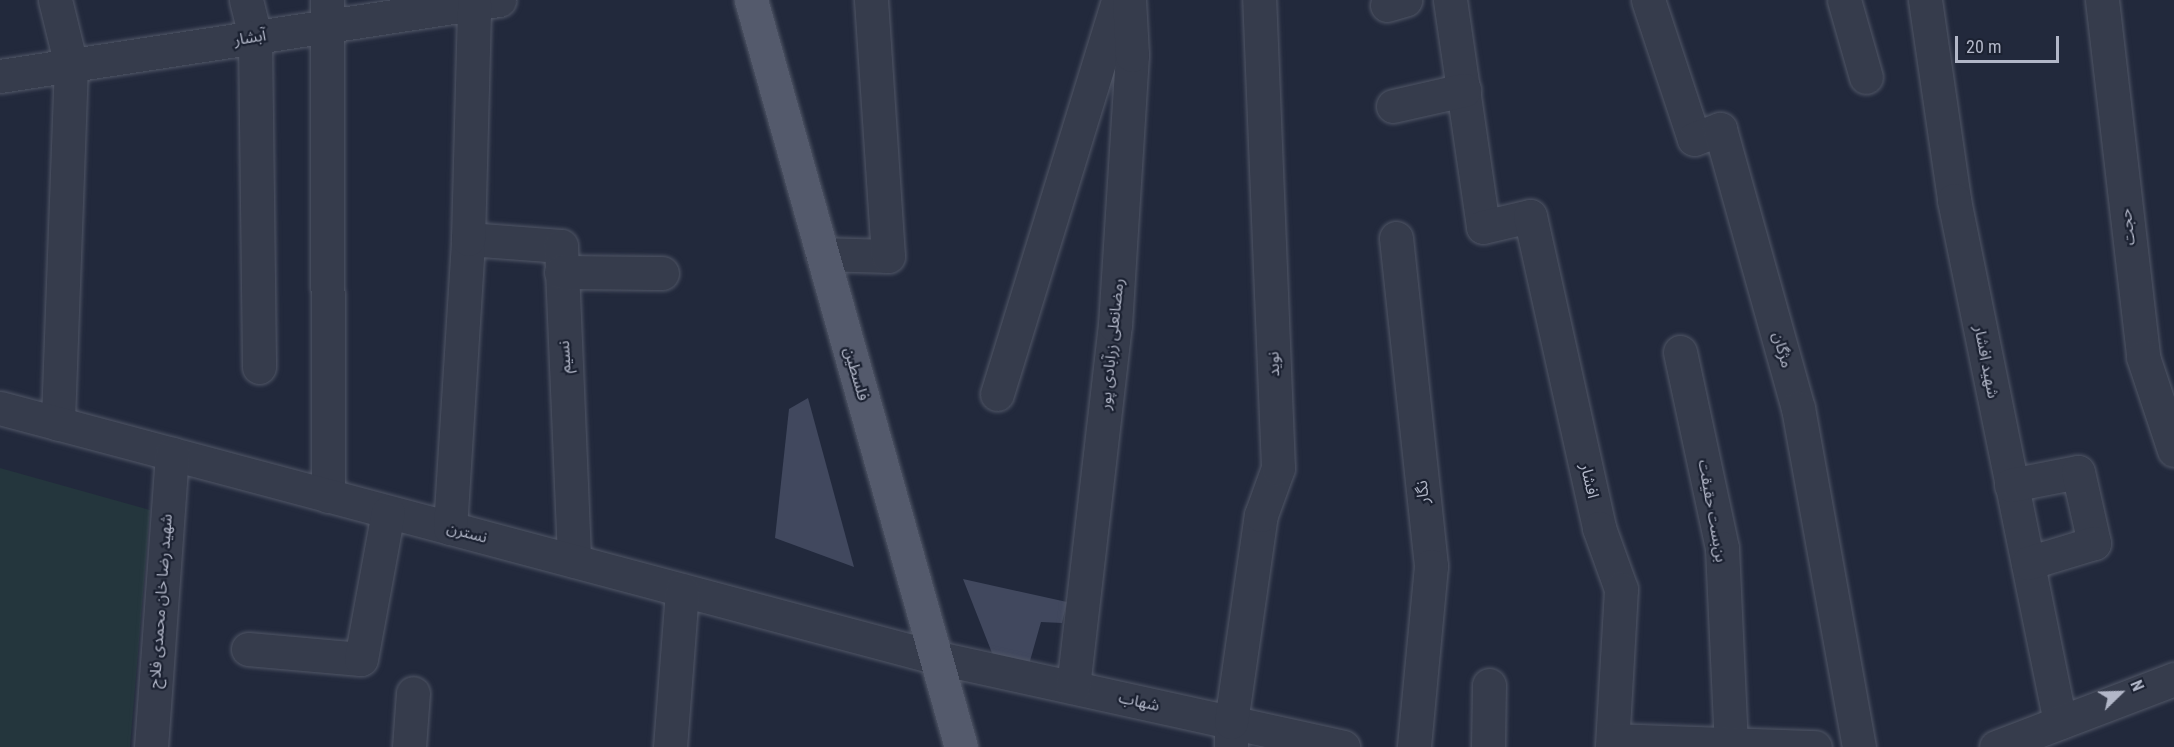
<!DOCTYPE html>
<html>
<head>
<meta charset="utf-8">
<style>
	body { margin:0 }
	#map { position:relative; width:2174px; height:747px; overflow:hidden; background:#22293c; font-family:"Roboto Condensed","Noto Sans Arabic",sans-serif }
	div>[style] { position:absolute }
	.green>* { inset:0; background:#24363d }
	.building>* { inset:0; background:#41485e }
	.roads { filter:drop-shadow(0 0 2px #515767) drop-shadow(0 0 2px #515767) }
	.minor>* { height:33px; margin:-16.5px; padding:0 16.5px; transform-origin:16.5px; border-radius:16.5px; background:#363c4c }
	.major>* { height:33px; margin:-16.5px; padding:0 16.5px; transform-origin:16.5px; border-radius:16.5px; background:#545a6c }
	span { translate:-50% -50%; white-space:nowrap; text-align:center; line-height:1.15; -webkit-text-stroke:4.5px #1b2131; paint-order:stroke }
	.street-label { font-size:16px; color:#b2b7c8 }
	.north { position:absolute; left:2090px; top:663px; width:60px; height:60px; -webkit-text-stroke:4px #1b2131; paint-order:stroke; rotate:67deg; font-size:16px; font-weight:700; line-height:24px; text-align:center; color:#b2b7c8 }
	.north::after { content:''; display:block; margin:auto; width:21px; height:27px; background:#b2b7c8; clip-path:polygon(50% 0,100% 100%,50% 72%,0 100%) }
	.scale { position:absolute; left:1955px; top:36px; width:104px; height:27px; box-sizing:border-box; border:3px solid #b2b7c8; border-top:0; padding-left:8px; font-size:18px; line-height:21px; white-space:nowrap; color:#b2b7c8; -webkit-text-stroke:4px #1b2131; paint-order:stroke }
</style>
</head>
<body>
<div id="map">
	<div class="green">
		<i style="clip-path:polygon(0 468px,150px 510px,130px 747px,0 747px)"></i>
	</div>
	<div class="building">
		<i style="clip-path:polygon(808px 398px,854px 567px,775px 538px,789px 409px)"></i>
		<i style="clip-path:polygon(963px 579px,1067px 602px,1062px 623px,1041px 622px,1028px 668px,1004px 662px,992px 653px)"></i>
	</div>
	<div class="roads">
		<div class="minor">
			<i style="left:55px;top:0;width:67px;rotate:76.2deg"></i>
			<i style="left:71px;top:65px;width:359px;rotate:92.1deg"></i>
			<i style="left:246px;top:0;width:38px;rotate:76deg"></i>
			<i style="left:255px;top:37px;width:330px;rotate:89.3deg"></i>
			<i style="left:327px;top:0;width:496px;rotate:89.9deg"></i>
			<i style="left:1450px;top:0;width:229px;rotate:81.7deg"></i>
			<i style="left:1483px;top:227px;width:48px;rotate:-13.2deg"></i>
			<i style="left:1530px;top:216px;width:320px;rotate:77.5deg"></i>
			<i style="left:1599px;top:528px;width:65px;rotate:70.2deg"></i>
			<i style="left:1621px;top:589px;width:158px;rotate:93.3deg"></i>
			<i style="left:1648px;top:0;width:146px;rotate:71.7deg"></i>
			<i style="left:1694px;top:139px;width:28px;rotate:-21deg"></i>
			<i style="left:1720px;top:129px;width:290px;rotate:74.4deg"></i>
			<i style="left:1798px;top:408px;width:344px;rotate:79.8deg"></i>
			<i style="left:1844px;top:0;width:80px;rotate:74.1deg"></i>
			<i style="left:1925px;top:0;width:202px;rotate:81.7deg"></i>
			<i style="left:1954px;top:200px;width:533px;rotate:78.52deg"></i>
			<i style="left:2102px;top:0;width:359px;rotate:83.4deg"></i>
			<i style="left:2143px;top:357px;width:98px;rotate:71.6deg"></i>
			<i style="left:1387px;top:5px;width:19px;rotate:-16deg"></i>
			<i style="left:0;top:76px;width:505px;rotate:-8.66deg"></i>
			<i style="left:1393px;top:106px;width:73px;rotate:-12.7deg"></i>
			<i style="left:1396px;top:238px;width:330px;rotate:83.9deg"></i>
			<i style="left:1431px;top:566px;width:182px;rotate:95.4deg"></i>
			<i style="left:468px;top:239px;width:93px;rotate:4.3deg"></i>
			<i style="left:561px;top:246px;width:315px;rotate:87.6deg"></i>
			<i style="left:822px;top:254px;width:66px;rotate:1.7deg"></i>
			<i style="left:888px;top:256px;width:257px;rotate:-93.8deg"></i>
			<i style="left:561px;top:272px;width:101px;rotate:0.6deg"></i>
			<i style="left:1680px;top:352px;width:200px;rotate:77.9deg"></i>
			<i style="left:1722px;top:548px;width:196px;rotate:87.4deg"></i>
			<i style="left:997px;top:394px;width:412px;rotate:-72.9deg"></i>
			<i style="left:0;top:408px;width:967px;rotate:14.93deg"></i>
			<i style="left:934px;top:657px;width:419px;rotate:12.4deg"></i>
			<i style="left:2011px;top:485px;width:68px;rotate:-11deg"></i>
			<i style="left:2078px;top:472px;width:73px;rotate:77.3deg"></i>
			<i style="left:2094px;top:543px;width:69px;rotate:163.1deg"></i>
			<i style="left:450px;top:528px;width:290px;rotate:-86.4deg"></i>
			<i style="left:468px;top:239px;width:235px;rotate:-88.5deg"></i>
			<i style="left:248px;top:649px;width:113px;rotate:5.1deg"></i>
			<i style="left:361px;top:659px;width:149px;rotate:-79.6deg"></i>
			<i style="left:1073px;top:687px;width:364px;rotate:-83.4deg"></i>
			<i style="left:1115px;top:325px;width:271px;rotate:-86.4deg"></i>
			<i style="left:1132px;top:55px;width:55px;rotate:-93.1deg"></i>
			<i style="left:1613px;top:740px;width:202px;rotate:2deg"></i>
			<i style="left:151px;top:747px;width:294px;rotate:-85.9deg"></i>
			<i style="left:409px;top:747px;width:54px;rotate:-85.8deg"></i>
			<i style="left:670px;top:747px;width:157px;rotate:-85.6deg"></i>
			<i style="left:1231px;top:747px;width:25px;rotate:-90deg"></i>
			<i style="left:1231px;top:722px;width:209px;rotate:-81.8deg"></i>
			<i style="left:1261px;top:515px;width:50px;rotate:-70.1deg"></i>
			<i style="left:1278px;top:468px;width:468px;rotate:-92.3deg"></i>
			<i style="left:1488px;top:747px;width:62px;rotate:-89.1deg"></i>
			<i style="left:1996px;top:747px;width:191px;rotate:-20.9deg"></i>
		</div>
		<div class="major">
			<i style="left:751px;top:0;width:776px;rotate:74.3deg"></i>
		</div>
	</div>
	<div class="street-label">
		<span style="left:250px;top:38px;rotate:-9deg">آبشار</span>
		<span style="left:2128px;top:227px;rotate:-97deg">حجت</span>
		<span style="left:1112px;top:344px;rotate:-84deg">رمضانعلی زرآبادی پور</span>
		<span style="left:1782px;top:350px;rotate:74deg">مژگان</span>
		<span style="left:565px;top:357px;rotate:-93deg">نسیم</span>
		<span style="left:1986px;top:362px;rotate:79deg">شهید افشار</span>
		<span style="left:1274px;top:364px;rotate:-92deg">نوید</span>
		<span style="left:856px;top:374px;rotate:74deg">فلسطین</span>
		<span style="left:1589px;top:481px;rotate:77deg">افشار</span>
		<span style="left:1423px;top:492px;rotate:-96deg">نگار</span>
		<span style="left:1712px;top:511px;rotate:80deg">بن‌بست حقیقت</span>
		<span style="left:467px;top:533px;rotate:15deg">نسترن</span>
		<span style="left:161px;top:601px;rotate:-86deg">شهید رضا خان محمدی فلاح</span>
		<span style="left:1139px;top:702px;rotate:12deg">شهاب</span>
	</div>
	<div class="north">N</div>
	<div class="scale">20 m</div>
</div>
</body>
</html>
